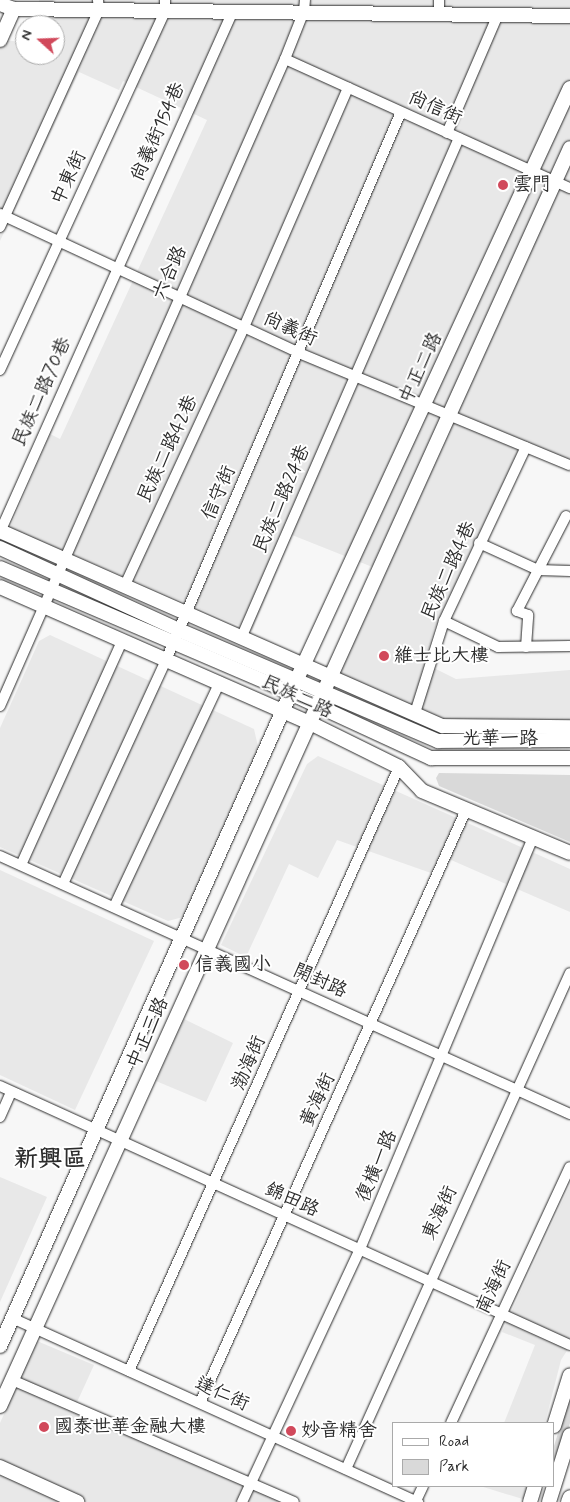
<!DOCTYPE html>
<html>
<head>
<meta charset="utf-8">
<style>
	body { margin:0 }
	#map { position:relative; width:570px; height:1502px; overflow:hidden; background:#f7f7f7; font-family:Mynerve,"LXGW WenKai TC",sans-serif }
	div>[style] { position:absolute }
	.built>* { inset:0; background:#e8e8e8 }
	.green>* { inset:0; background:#d9d9d9 }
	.roads { filter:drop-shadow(0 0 1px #2b2b2b) drop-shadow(0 0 1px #2b2b2b) }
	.street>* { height:10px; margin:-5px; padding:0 5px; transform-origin:5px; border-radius:5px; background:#fff }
	.secondary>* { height:14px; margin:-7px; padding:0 7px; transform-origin:7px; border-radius:7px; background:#fff }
	.dots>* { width:14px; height:14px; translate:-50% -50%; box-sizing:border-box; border:2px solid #fff; border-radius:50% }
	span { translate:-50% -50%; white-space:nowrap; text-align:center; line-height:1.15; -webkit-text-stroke:4px #fff; paint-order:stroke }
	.street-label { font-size:19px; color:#2b2b2b }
	.poi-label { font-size:19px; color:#2b2b2b }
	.left { translate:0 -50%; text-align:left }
	.district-label { font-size:24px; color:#2b2b2b; font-weight:700 }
	.legend { position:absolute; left:392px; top:1422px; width:162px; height:65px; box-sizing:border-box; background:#fff; border:1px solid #aaa; margin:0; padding:6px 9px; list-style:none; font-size:15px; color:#2b2b2b }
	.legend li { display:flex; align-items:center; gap:10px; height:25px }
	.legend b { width:25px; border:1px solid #aaa }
	.north { position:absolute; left:15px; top:15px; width:50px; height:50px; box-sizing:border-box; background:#fff; border:1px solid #aaa; border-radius:50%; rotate:290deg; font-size:14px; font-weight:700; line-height:20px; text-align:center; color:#2b2b2b }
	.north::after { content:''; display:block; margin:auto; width:18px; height:22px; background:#d1495b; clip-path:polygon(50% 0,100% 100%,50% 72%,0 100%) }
</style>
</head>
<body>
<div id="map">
	<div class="built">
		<i style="clip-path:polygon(39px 0,570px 0,570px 460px,524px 441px,434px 629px,412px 707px,337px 674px,385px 572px,292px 535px,252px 631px,10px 528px,50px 434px,60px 439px,207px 120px,123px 81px,119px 90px,79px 72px,0 241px,0 40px,25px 42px,25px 55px,55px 55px,55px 25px,39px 25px)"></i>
		<i style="clip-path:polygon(50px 635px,254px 729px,259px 751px,183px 917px,168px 921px,0 847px,0 728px,39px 641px)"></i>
		<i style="clip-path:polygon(434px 668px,456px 679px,570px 670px,570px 723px,443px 721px,420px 712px)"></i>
		<i style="clip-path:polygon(318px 756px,570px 869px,570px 912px,442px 856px,431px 873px,337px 840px,318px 878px,289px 864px,246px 957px,221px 945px,307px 764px)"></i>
		<i style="clip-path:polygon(0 870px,154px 941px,75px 1110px,0 1075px)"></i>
		<i style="clip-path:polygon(184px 1019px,233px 1043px,206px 1102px,156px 1081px)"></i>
		<i style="clip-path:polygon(0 1177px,47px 1197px,0 1302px)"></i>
		<i style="clip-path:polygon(570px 1185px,570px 1346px,561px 1360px,545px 1423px,504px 1423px,535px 1345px,502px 1332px)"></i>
		<i style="clip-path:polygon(37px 1341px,94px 1365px,73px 1411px,283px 1502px,0 1502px,0 1423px)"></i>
		<i style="clip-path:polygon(480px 1486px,529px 1486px,526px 1500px)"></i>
	</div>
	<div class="green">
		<i style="clip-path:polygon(439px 773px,570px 775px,570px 842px,439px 786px,436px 778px)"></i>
		<i style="clip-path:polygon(570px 1395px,570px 1423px,554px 1473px,554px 1446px)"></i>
	</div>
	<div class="roads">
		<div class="street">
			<i style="left:439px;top:14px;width:14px;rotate:-90deg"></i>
			<i style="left:285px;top:59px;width:313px;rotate:24.4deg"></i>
			<i style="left:447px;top:133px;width:126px;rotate:-66.7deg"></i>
			<i style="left:0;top:214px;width:330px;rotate:24.9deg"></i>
			<i style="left:299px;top:353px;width:293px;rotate:22.5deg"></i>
			<i style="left:0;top:227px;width:239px;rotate:-65.5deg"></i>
			<i style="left:99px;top:10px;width:10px;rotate:-96deg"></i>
			<i style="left:0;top:370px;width:394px;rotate:-65.3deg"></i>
			<i style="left:165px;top:12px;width:12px;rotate:-90deg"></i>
			<i style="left:0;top:532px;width:568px;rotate:-65.91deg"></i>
			<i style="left:479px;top:543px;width:65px;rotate:24.6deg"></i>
			<i style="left:538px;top:570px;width:32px;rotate:2deg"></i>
			<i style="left:125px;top:585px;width:284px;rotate:-65.2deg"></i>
			<i style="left:244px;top:327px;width:261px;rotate:-66.5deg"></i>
			<i style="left:444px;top:621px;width:60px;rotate:25.7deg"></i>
			<i style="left:498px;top:647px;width:72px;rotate:-0.8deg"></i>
			<i style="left:242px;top:636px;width:543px;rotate:-66.46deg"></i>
			<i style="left:526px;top:647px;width:32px;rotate:-86deg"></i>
			<i style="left:528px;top:615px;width:12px;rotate:-160deg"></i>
			<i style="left:517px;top:611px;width:107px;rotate:-62.7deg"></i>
			<i style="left:0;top:706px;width:707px;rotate:-66.23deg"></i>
			<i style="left:285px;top:59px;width:52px;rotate:-68.4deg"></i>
			<i style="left:304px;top:11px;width:11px;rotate:-85deg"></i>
			<i style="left:415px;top:713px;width:96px;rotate:-72.5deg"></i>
			<i style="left:444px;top:621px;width:192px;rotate:-64.8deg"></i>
			<i style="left:0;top:856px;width:626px;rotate:24.35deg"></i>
			<i style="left:21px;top:865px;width:246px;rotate:-65.7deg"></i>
			<i style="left:63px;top:884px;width:247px;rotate:-65.3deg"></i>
			<i style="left:166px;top:660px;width:596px;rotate:-66.79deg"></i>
			<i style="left:114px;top:907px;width:249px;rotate:-64.8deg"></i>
			<i style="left:0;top:1086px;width:626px;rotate:24.44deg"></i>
			<i style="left:0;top:1117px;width:27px;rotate:-66deg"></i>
			<i style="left:12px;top:1318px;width:446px;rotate:24.4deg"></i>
			<i style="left:129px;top:1371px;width:662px;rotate:-65.91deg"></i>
			<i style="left:12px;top:1380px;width:307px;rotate:23.4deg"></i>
			<i style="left:200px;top:1403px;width:650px;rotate:-65.84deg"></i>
			<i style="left:451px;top:1423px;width:282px;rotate:-65.1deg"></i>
			<i style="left:346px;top:1469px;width:544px;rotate:-65.7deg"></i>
			<i style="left:416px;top:1501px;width:17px;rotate:-65deg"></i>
			<i style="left:242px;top:1502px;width:279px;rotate:-65deg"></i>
			<i style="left:360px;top:1249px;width:445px;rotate:-67.2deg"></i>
		</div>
		<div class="secondary">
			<i style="left:0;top:4px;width:15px;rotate:20deg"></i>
			<i style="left:14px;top:9px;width:556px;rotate:0.72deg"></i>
			<i style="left:0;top:40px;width:34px;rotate:-66deg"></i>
			<i style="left:0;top:531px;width:484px;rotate:23.8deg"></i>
			<i style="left:443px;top:726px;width:127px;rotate:0.5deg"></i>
			<i style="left:0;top:548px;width:197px;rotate:24.6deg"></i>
			<i style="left:179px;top:630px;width:282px;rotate:23.2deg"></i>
			<i style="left:438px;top:741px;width:132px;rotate:-0.4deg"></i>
			<i style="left:0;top:568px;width:301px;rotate:23.2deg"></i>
			<i style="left:277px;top:687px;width:170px;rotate:24.8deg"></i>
			<i style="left:431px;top:758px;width:139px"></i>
			<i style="left:0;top:587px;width:339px;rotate:23.7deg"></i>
			<i style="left:310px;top:723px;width:99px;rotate:26.3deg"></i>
			<i style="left:399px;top:767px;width:33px;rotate:46deg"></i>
			<i style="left:422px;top:791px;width:160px;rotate:22.7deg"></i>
			<i style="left:0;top:1346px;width:730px;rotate:-66deg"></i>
			<i style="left:297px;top:679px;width:651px;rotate:-65.21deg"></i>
			<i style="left:0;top:1406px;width:1381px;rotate:-65.62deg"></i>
			<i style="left:554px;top:1426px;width:53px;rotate:-72.6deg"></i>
			<i style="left:0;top:1467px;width:85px;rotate:24.4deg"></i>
			<i style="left:530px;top:1502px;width:17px;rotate:-73deg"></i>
			<i style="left:549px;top:1502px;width:70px;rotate:-72.6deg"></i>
			<i style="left:568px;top:1502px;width:5px;rotate:-68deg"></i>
		</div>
	</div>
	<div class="dots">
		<i style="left:503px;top:185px;background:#d1495b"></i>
		<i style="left:384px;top:656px;background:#d1495b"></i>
		<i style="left:184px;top:965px;background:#d1495b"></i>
		<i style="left:44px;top:1427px;background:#d1495b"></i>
		<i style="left:291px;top:1431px;background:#d1495b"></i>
	</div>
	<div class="street-label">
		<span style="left:435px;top:108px;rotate:24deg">尚信街</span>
		<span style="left:158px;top:132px;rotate:-66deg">尚義街154巷</span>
		<span style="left:69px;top:178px;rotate:-65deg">中東街</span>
		<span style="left:170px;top:273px;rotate:-66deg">六合路</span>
		<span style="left:290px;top:329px;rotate:24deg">尚義街</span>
		<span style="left:421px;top:368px;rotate:-65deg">中正二路</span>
		<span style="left:42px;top:392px;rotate:-66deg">民族二路70巷</span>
		<span style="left:168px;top:449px;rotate:-65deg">民族二路42巷</span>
		<span style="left:219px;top:493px;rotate:-67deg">信守街</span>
		<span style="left:282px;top:499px;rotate:-67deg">民族二路24巷</span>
		<span style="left:449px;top:571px;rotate:-66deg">民族二路4巷</span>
		<span style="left:297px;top:697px;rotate:25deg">民族二路</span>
		<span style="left:500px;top:739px">光華一路</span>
		<span style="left:320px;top:981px;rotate:24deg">開封路</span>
		<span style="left:148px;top:1033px;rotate:-66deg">中正三路</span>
		<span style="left:249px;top:1063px;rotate:-67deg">渤海街</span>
		<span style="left:318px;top:1100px;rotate:-65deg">黃海街</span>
		<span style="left:377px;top:1166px;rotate:-67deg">復橫一路</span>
		<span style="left:292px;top:1200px;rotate:24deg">錦田路</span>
		<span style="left:440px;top:1213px;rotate:-65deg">東海街</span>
		<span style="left:494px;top:1287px;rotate:-65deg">南海街</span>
		<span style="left:222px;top:1394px;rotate:24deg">達仁街</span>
	</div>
	<div class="poi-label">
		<span class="left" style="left:513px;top:185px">雲門</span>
		<span class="left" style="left:394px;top:656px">維士比大樓</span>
		<span class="left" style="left:195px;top:965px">信義國小</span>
		<span class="left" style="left:54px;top:1427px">國泰世華金融大樓</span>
		<span class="left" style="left:301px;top:1431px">妙音精舍</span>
	</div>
	<div class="district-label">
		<span style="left:50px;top:1160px">新興區</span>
	</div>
	<ul class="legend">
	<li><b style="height:6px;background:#fff"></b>Road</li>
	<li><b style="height:14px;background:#d9d9d9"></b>Park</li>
	</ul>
	<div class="north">N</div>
</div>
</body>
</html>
